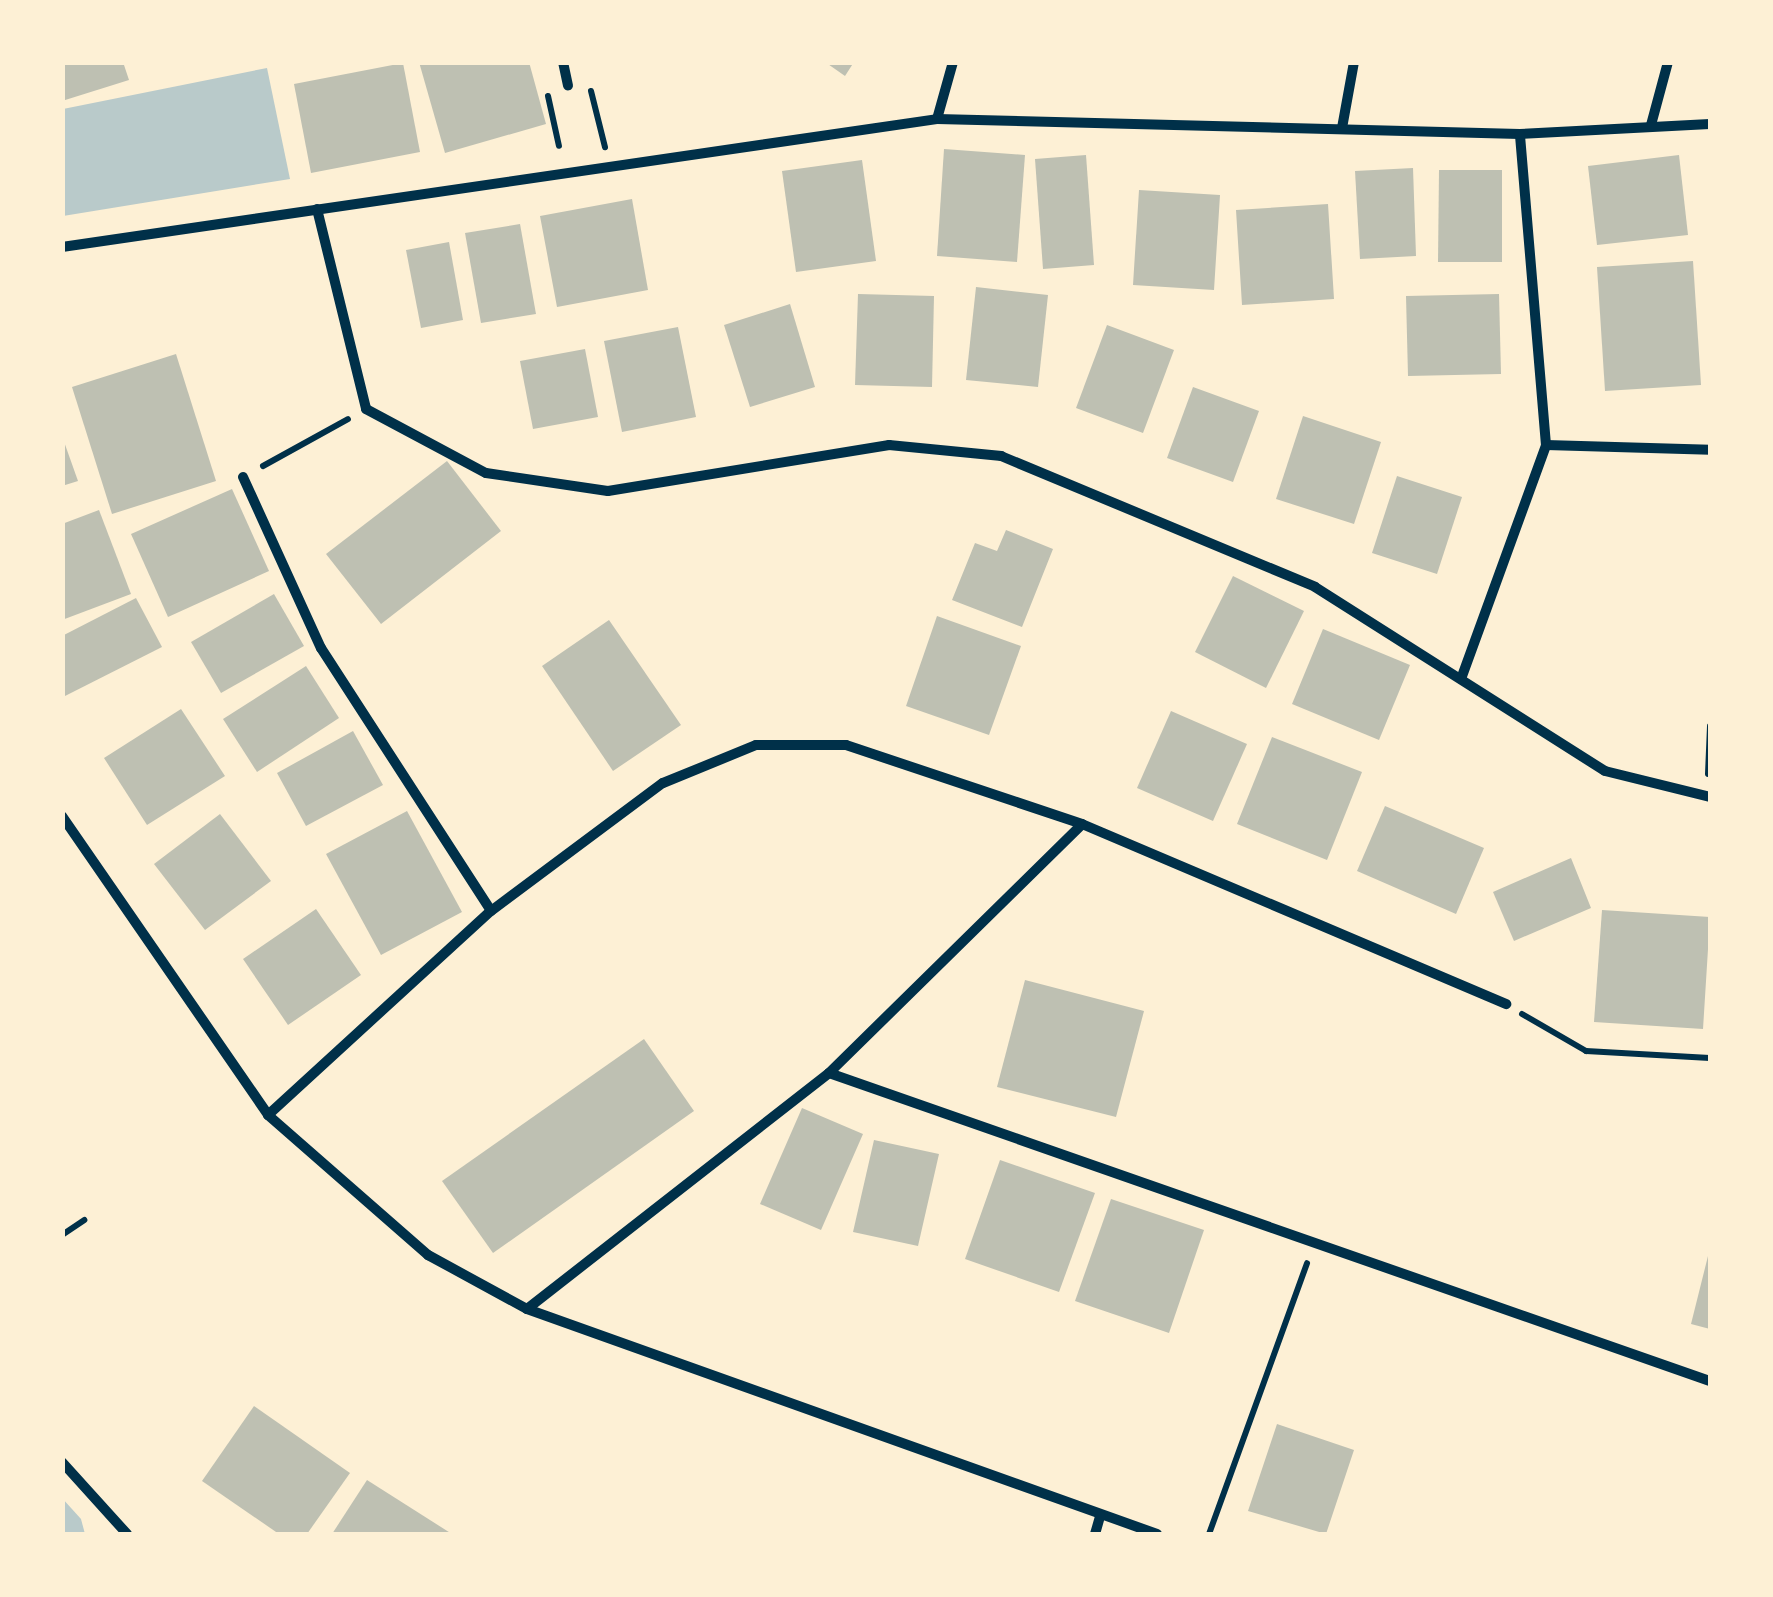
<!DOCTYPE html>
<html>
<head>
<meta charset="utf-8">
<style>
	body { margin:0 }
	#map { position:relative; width:1773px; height:1597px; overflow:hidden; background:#fdf0d5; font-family:Commissioner,sans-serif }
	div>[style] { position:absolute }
	.green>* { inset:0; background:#b9caca }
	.building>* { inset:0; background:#bec0b2 }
	.path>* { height:6px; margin:-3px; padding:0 3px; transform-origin:3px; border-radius:3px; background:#003049 }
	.minor>* { height:10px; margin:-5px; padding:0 5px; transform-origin:5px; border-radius:5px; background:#003049 }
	span { translate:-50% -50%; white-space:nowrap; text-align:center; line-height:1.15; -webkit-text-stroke:10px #fdf0d5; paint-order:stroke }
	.frame { position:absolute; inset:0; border:65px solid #fdf0d5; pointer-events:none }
</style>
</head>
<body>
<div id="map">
	<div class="green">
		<i style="clip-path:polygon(267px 68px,290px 179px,63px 216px,63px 109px)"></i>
		<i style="clip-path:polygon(62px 1498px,81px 1519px,85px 1534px,63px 1534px)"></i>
	</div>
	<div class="building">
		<i style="clip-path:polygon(62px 62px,123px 62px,129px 80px,62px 101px)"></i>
		<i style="clip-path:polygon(419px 62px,529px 62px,546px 124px,445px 153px)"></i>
		<i style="clip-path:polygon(825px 62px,854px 62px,845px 76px)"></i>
		<i style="clip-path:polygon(403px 63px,420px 152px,311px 173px,294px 84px)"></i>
		<i style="clip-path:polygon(944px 149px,1025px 155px,1017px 262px,937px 256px)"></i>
		<i style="clip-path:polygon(1086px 155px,1094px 265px,1043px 269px,1035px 159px)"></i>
		<i style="clip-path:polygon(1679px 155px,1688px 235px,1597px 245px,1588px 166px)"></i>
		<i style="clip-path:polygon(862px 160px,876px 261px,796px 272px,782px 171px)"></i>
		<i style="clip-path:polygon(1413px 168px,1416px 256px,1360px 259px,1355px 171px)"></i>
		<i style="clip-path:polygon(1439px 170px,1502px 170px,1502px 262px,1438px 262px)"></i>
		<i style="clip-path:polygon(1139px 190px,1220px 195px,1214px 290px,1133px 285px)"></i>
		<i style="clip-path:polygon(632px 199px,648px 290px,557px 307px,540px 216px)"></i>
		<i style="clip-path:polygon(1328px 204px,1334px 299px,1242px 305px,1236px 210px)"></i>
		<i style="clip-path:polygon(520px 224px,536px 314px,481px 323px,465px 233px)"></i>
		<i style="clip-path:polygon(449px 242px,463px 320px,421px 328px,406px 250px)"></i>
		<i style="clip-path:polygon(1693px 261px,1701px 385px,1605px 391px,1597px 267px)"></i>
		<i style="clip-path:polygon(976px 287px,1048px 295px,1038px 387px,966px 380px)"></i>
		<i style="clip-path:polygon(858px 294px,934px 296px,932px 387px,855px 385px)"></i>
		<i style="clip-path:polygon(1499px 294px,1501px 374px,1408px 376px,1406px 296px)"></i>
		<i style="clip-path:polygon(790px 304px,815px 387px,750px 407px,724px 325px)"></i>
		<i style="clip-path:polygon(1107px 325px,1174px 350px,1143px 433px,1076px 408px)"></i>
		<i style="clip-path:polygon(678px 327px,696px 417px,622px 432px,604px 341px)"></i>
		<i style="clip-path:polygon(585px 349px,598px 417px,533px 429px,520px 361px)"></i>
		<i style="clip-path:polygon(176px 354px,216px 481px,112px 514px,72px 387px)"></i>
		<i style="clip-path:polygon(1193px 387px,1259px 411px,1233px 482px,1167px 458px)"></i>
		<i style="clip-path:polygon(1303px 416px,1381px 442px,1354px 524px,1276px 499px)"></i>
		<i style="clip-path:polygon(62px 436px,78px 481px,62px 486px)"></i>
		<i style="clip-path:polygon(447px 461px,501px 531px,381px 624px,326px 554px)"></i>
		<i style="clip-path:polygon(1397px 476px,1462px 497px,1437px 574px,1372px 553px)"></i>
		<i style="clip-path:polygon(232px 489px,269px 571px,168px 617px,131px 534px)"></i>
		<i style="clip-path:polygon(99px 510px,131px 594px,62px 620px,62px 524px)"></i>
		<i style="clip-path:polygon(1006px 530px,1053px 549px,1022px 627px,952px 600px,975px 543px,997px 551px)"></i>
		<i style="clip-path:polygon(1233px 576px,1304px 611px,1266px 688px,1195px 652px)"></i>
		<i style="clip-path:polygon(274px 594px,304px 646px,221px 693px,191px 642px)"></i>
		<i style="clip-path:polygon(136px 598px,162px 647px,65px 696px,62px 636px)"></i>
		<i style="clip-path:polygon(937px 616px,1021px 646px,989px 735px,906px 706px)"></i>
		<i style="clip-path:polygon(609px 620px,681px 725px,613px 771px,542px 666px)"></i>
		<i style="clip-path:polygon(1323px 629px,1410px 665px,1379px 740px,1292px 704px)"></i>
		<i style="clip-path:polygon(306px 666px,339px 718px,257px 772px,223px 719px)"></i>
		<i style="clip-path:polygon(181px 709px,225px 776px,147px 825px,104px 758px)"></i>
		<i style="clip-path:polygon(1171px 711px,1247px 744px,1213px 821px,1137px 788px)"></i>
		<i style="clip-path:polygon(353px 731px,383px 785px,306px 826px,277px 773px)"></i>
		<i style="clip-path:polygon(1272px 737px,1362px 772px,1327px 860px,1237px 824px)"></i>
		<i style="clip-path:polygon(1385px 806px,1484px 848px,1456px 914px,1357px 871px)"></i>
		<i style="clip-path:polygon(407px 811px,462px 912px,381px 955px,326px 854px)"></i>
		<i style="clip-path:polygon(220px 814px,271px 881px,205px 930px,154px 864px)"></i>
		<i style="clip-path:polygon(1571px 858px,1591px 908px,1514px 941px,1493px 892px)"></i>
		<i style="clip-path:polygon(316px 909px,361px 975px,288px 1025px,243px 959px)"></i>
		<i style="clip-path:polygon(1602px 910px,1710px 917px,1703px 1029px,1594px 1022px)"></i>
		<i style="clip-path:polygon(1025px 980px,1144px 1011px,1116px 1117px,997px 1087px)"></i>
		<i style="clip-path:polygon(644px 1039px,694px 1111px,493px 1253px,442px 1181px)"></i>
		<i style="clip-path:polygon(802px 1108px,863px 1134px,821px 1230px,760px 1204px)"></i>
		<i style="clip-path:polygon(874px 1140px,939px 1154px,918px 1246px,853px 1232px)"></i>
		<i style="clip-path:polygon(1000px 1160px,1095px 1193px,1059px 1292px,965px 1259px)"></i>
		<i style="clip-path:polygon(1111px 1199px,1204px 1230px,1169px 1333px,1075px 1301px)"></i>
		<i style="clip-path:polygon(1709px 1252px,1710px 1253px,1710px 1329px,1691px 1324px)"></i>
		<i style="clip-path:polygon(254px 1406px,350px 1473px,307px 1534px,279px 1534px,202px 1481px)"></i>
		<i style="clip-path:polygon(1277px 1424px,1354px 1450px,1326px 1534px,1248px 1511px)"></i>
		<i style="clip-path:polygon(367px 1480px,452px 1534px,332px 1534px)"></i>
	</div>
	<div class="path">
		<i style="left:591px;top:91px;width:58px;rotate:76deg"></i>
		<i style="left:548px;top:96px;width:51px;rotate:77.6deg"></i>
		<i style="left:263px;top:466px;width:97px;rotate:-28.9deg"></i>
		<i style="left:1708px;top:774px;width:48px;rotate:-87.6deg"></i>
		<i style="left:1522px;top:1014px;width:74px;rotate:30deg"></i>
		<i style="left:1586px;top:1051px;width:124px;rotate:3.2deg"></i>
		<i style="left:62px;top:1235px;width:27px;rotate:-34deg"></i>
		<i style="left:1209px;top:1534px;width:288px;rotate:-70.1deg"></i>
	</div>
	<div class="minor">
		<i style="left:563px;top:62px;width:24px;rotate:78deg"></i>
		<i style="left:937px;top:119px;width:59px;rotate:-74.3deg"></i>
		<i style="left:1651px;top:125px;width:65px;rotate:-74.9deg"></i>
		<i style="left:1342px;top:128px;width:67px;rotate:-79.7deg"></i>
		<i style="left:317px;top:209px;width:206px;rotate:76.2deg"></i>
		<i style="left:366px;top:409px;width:136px;rotate:28.1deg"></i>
		<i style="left:486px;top:473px;width:123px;rotate:8.4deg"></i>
		<i style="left:608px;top:491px;width:285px;rotate:-9.3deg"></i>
		<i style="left:889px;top:445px;width:113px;rotate:5.6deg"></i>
		<i style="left:1001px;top:456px;width:340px;rotate:22.6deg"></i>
		<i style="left:1315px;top:587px;width:343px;rotate:32.4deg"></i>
		<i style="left:1605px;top:771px;width:108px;rotate:13.9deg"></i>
		<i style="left:62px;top:247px;width:884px;rotate:-8.32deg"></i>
		<i style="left:937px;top:119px;width:583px;rotate:1.47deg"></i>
		<i style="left:1520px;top:134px;width:190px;rotate:-3deg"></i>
		<i style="left:1546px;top:445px;width:164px;rotate:1.7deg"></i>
		<i style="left:243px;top:477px;width:188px;rotate:65.5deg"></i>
		<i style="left:321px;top:648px;width:313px;rotate:57.1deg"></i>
		<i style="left:1461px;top:679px;width:249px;rotate:-70deg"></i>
		<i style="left:1546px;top:445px;width:312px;rotate:-94.8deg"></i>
		<i style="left:62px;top:816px;width:363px;rotate:55.4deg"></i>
		<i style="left:268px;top:1115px;width:213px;rotate:41.2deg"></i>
		<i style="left:428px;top:1255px;width:113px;rotate:28.6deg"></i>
		<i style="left:527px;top:1309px;width:669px;rotate:19.65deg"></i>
		<i style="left:829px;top:1073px;width:933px;rotate:19.27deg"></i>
		<i style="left:268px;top:1115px;width:302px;rotate:-42.5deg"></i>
		<i style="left:491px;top:911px;width:214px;rotate:-36.7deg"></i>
		<i style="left:663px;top:783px;width:100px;rotate:-22.2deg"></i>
		<i style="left:756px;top:745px;width:90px"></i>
		<i style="left:846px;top:745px;width:249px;rotate:18.5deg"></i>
		<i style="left:1082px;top:824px;width:461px;rotate:23deg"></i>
		<i style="left:527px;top:1309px;width:383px;rotate:-38deg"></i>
		<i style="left:829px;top:1073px;width:355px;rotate:-44.5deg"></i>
		<i style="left:62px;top:1462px;width:97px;rotate:47.9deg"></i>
		<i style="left:1095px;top:1534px;width:19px;rotate:-74deg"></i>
	</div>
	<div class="frame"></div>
</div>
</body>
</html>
